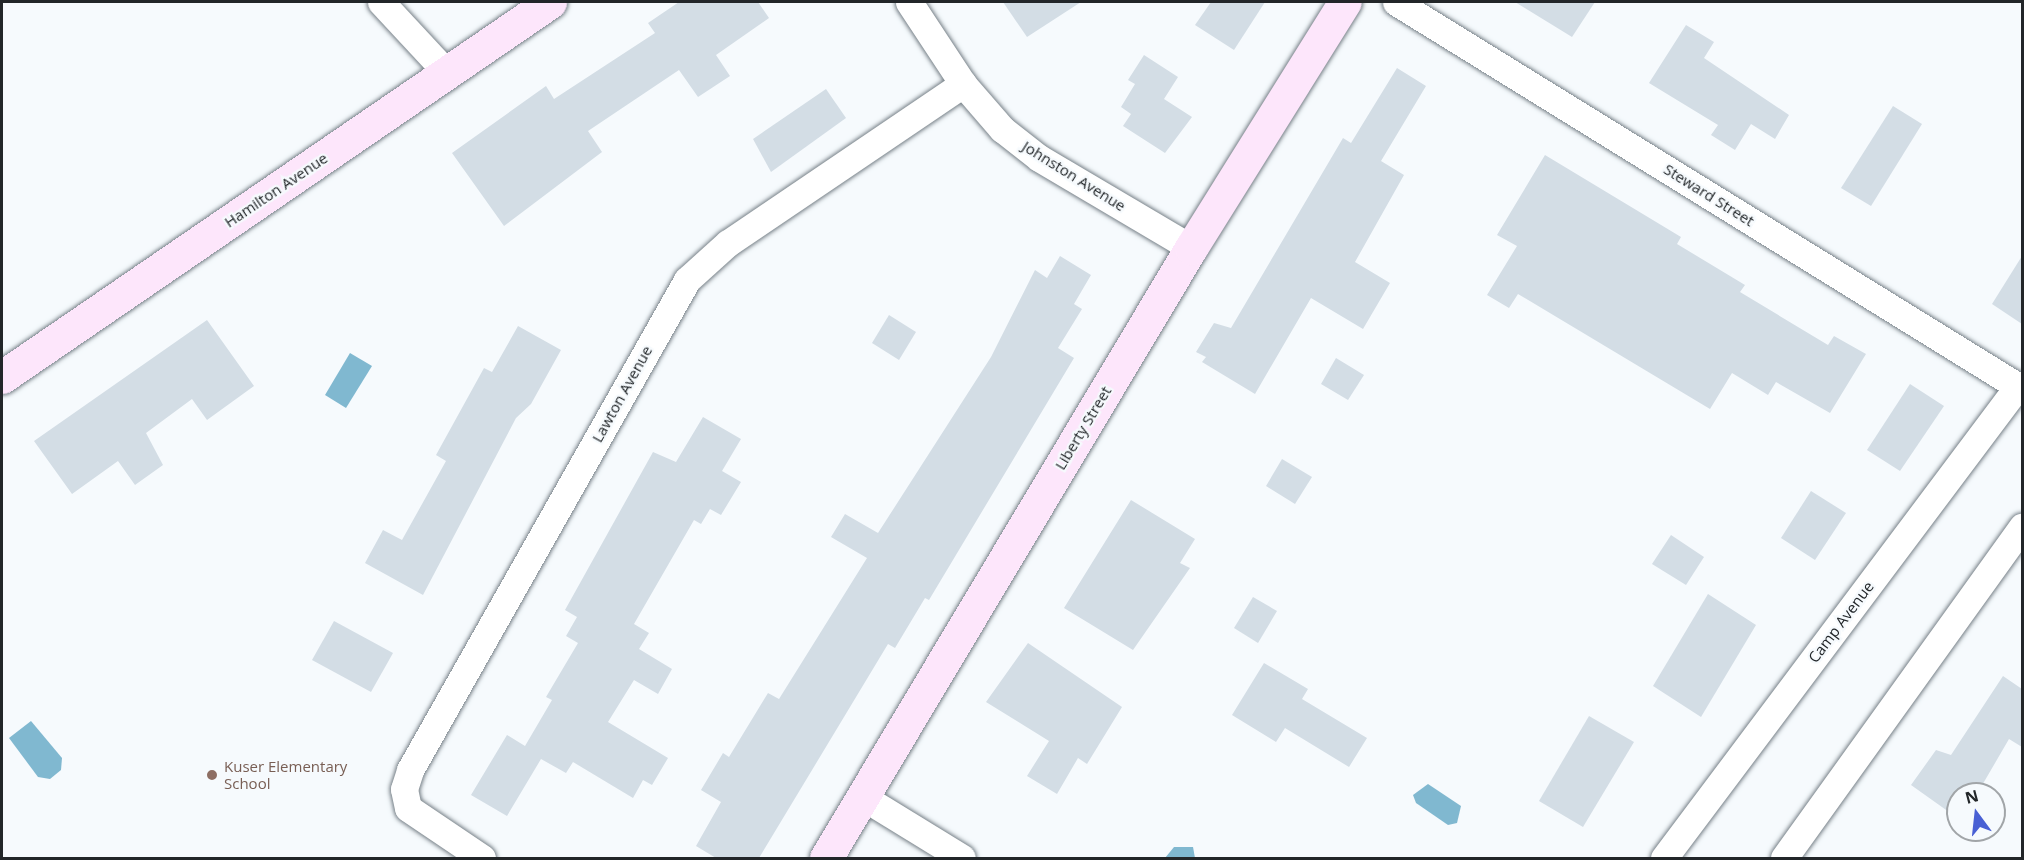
<!DOCTYPE html>
<html>
<head>
<meta charset="utf-8">
<style>
	body { margin:0 }
	#map { position:relative; width:2024px; height:860px; overflow:hidden; background:#f6fafd; font-family:"Open Sans",sans-serif }
	div>[style] { position:absolute }
	.water>* { inset:0; background:#80b8d0 }
	.building>* { inset:0; background:#d3dde5 }
	.roads { filter:drop-shadow(0 0 2px #778188) drop-shadow(0 0 2px #778188) }
	.street>* { height:27px; margin:-13.5px; padding:0 13.5px; transform-origin:13.5px; border-radius:13.5px; background:#fff }
	.secondary>* { height:33px; margin:-16.5px; padding:0 16.5px; transform-origin:16.5px; border-radius:16.5px; background:#fde6fb }
	.dots>* { width:16px; height:16px; translate:-50% -50%; box-sizing:border-box; border:3px solid #f6fafd; border-radius:50% }
	span { translate:-50% -50%; white-space:nowrap; text-align:center; line-height:1.15; -webkit-text-stroke:4.5px #f6fafd; paint-order:stroke }
	.street-label { font-size:15px; color:#222629 }
	.education-label { font-size:15px; color:#785e54 }
	.left { translate:0 -50%; text-align:left }
	.frame { position:absolute; inset:0; border:3px solid #222629; pointer-events:none }
	.north { position:absolute; left:1946px; top:782px; width:60px; height:60px; box-sizing:border-box; background:#f6fafd; border:2px solid #a1a5a8; border-radius:50%; rotate:345deg; font-size:16px; font-weight:700; line-height:24px; text-align:center; color:#222629 }
	.north::after { content:''; display:block; margin:auto; width:21px; height:27px; background:#4960d4; clip-path:polygon(50% 0,100% 100%,50% 72%,0 100%) }
</style>
</head>
<body>
<div id="map">
	<div class="water">
		<i style="clip-path:polygon(350px 353px,372px 366px,346px 408px,325px 395px)"></i>
		<i style="clip-path:polygon(31px 721px,62px 758px,61px 770px,50px 779px,38px 777px,9px 738px)"></i>
		<i style="clip-path:polygon(1428px 784px,1461px 806px,1457px 823px,1448px 825px,1416px 803px,1413px 795px)"></i>
		<i style="clip-path:polygon(1174px 847px,1193px 847px,1195px 858px,1165px 858px)"></i>
	</div>
	<div class="building">
		<i style="clip-path:polygon(679px 2px,758px 2px,769px 18px,716px 55px,730px 76px,698px 97px,679px 70px,588px 131px,602px 152px,504px 226px,452px 153px,546px 86px,554px 99px,655px 33px,648px 23px)"></i>
		<i style="clip-path:polygon(1003px 2px,1081px 2px,1027px 37px)"></i>
		<i style="clip-path:polygon(1211px 2px,1265px 2px,1234px 50px,1195px 25px)"></i>
		<i style="clip-path:polygon(1515px 2px,1595px 2px,1572px 37px)"></i>
		<i style="clip-path:polygon(1686px 25px,1714px 42px,1704px 58px,1789px 115px,1775px 139px,1751px 124px,1735px 150px,1711px 135px,1718px 125px,1649px 83px)"></i>
		<i style="clip-path:polygon(1144px 55px,1178px 77px,1164px 99px,1192px 117px,1165px 153px,1123px 126px,1131px 114px,1121px 107px,1135px 84px,1128px 80px)"></i>
		<i style="clip-path:polygon(1397px 68px,1426px 86px,1381px 161px,1404px 175px,1355px 262px,1390px 283px,1363px 329px,1311px 298px,1255px 394px,1202px 362px,1206px 357px,1196px 352px,1214px 323px,1231px 328px,1343px 138px,1351px 143px)"></i>
		<i style="clip-path:polygon(826px 89px,846px 118px,771px 172px,753px 139px)"></i>
		<i style="clip-path:polygon(1893px 106px,1922px 124px,1871px 206px,1841px 188px)"></i>
		<i style="clip-path:polygon(1545px 155px,1681px 237px,1677px 244px,1745px 285px,1740px 292px,1828px 345px,1834px 336px,1866px 354px,1830px 413px,1776px 382px,1768px 395px,1732px 373px,1710px 409px,1518px 294px,1509px 308px,1487px 295px,1517px 246px,1497px 235px)"></i>
		<i style="clip-path:polygon(1060px 256px,1091px 275px,1074px 304px,1082px 309px,1058px 348px,1074px 358px,929px 600px,925px 598px,895px 648px,888px 644px,759px 858px,716px 858px,696px 846px,721px 802px,701px 790px,723px 753px,729px 757px,768px 693px,779px 699px,867px 558px,831px 537px,845px 514px,878px 533px,991px 357px,1035px 270px,1047px 278px)"></i>
		<i style="clip-path:polygon(2022px 256px,2022px 324px,1992px 304px)"></i>
		<i style="clip-path:polygon(889px 315px,916px 332px,899px 360px,872px 343px)"></i>
		<i style="clip-path:polygon(207px 320px,254px 386px,207px 420px,192px 399px,146px 433px,163px 465px,135px 485px,118px 461px,72px 494px,34px 441px)"></i>
		<i style="clip-path:polygon(518px 326px,561px 350px,531px 404px,516px 418px,423px 595px,365px 563px,383px 530px,402px 540px,446px 461px,436px 455px,484px 368px,492px 372px)"></i>
		<i style="clip-path:polygon(1336px 358px,1364px 375px,1348px 400px,1321px 384px)"></i>
		<i style="clip-path:polygon(1910px 384px,1944px 406px,1900px 471px,1867px 450px)"></i>
		<i style="clip-path:polygon(703px 417px,741px 439px,722px 471px,741px 482px,721px 515px,710px 509px,701px 524px,694px 520px,634px 624px,649px 633px,639px 649px,672px 669px,658px 694px,634px 680px,608px 722px,668px 758px,652px 785px,643px 780px,633px 798px,573px 762px,566px 773px,541px 759px,507px 816px,471px 795px,507px 735px,525px 746px,552px 700px,546px 697px,578px 643px,566px 636px,577px 617px,565px 610px,653px 452px,676px 462px)"></i>
		<i style="clip-path:polygon(1282px 459px,1312px 477px,1295px 504px,1266px 486px)"></i>
		<i style="clip-path:polygon(1811px 491px,1846px 513px,1815px 560px,1781px 538px)"></i>
		<i style="clip-path:polygon(1131px 500px,1195px 539px,1180px 563px,1190px 568px,1133px 650px,1064px 608px)"></i>
		<i style="clip-path:polygon(1671px 535px,1704px 557px,1686px 585px,1652px 564px)"></i>
		<i style="clip-path:polygon(1708px 594px,1756px 625px,1701px 717px,1653px 686px)"></i>
		<i style="clip-path:polygon(1253px 597px,1277px 611px,1258px 643px,1234px 628px)"></i>
		<i style="clip-path:polygon(334px 621px,393px 653px,371px 692px,312px 660px)"></i>
		<i style="clip-path:polygon(1028px 643px,1122px 707px,1087px 764px,1078px 758px,1057px 794px,1027px 776px,1049px 741px,986px 702px)"></i>
		<i style="clip-path:polygon(1264px 663px,1308px 689px,1302px 699px,1367px 738px,1349px 767px,1285px 728px,1276px 742px,1232px 715px)"></i>
		<i style="clip-path:polygon(2003px 676px,2022px 689px,2022px 747px,2009px 739px,1977px 794px,1958px 794px,1949px 812px,1911px 785px,1936px 750px,1951px 755px)"></i>
		<i style="clip-path:polygon(1589px 716px,1634px 742px,1583px 827px,1539px 801px)"></i>
	</div>
	<div class="roads">
		<div class="street">
			<i style="left:381px;top:2px;width:98px;rotate:47.1deg"></i>
			<i style="left:909px;top:2px;width:98px;rotate:56.6deg"></i>
			<i style="left:963px;top:84px;width:60px;rotate:49.1deg"></i>
			<i style="left:1002px;top:129px;width:47px;rotate:38.1deg"></i>
			<i style="left:1039px;top:158px;width:177px;rotate:30.6deg"></i>
			<i style="left:1396px;top:2px;width:736px;rotate:31.72deg"></i>
			<i style="left:863px;top:797px;width:116px;rotate:31.6deg"></i>
			<i style="left:482px;top:858px;width:89px;rotate:-146deg"></i>
			<i style="left:408px;top:808px;width:19px;rotate:-102deg"></i>
			<i style="left:404px;top:789px;width:20px;rotate:-72deg"></i>
			<i style="left:410px;top:770px;width:563px;rotate:-60.52deg"></i>
			<i style="left:687px;top:280px;width:55px;rotate:-42.1deg"></i>
			<i style="left:728px;top:243px;width:284px;rotate:-34.1deg"></i>
			<i style="left:1664px;top:858px;width:590px;rotate:-53.13deg"></i>
			<i style="left:1784px;top:858px;width:408px;rotate:-54.3deg"></i>
		</div>
		<div class="secondary">
			<i style="left:2px;top:377px;width:664px;rotate:-34.38deg"></i>
			<i style="left:826px;top:858px;width:711px;rotate:-59.11deg"></i>
			<i style="left:1191px;top:248px;width:290px;rotate:-58deg"></i>
		</div>
	</div>
	<div class="dots">
		<i style="left:212px;top:775px;background:#8d6e63"></i>
	</div>
	<div class="street-label">
		<span style="left:1074px;top:176px;rotate:32deg">Johnston Avenue</span>
		<span style="left:276px;top:190px;rotate:-34deg">Hamilton Avenue</span>
		<span style="left:1709px;top:195px;rotate:32deg">Steward Street</span>
		<span style="left:622px;top:394px;rotate:-61deg">Lawton Avenue</span>
		<span style="left:1083px;top:428px;rotate:-59deg">Liberty Street</span>
		<span style="left:1841px;top:622px;rotate:-53deg">Camp Avenue</span>
	</div>
	<div class="education-label">
		<span class="left" style="left:224px;top:775px">Kuser Elementary<br>School</span>
	</div>
	<div class="frame"></div>
	<div class="north">N</div>
</div>
</body>
</html>
